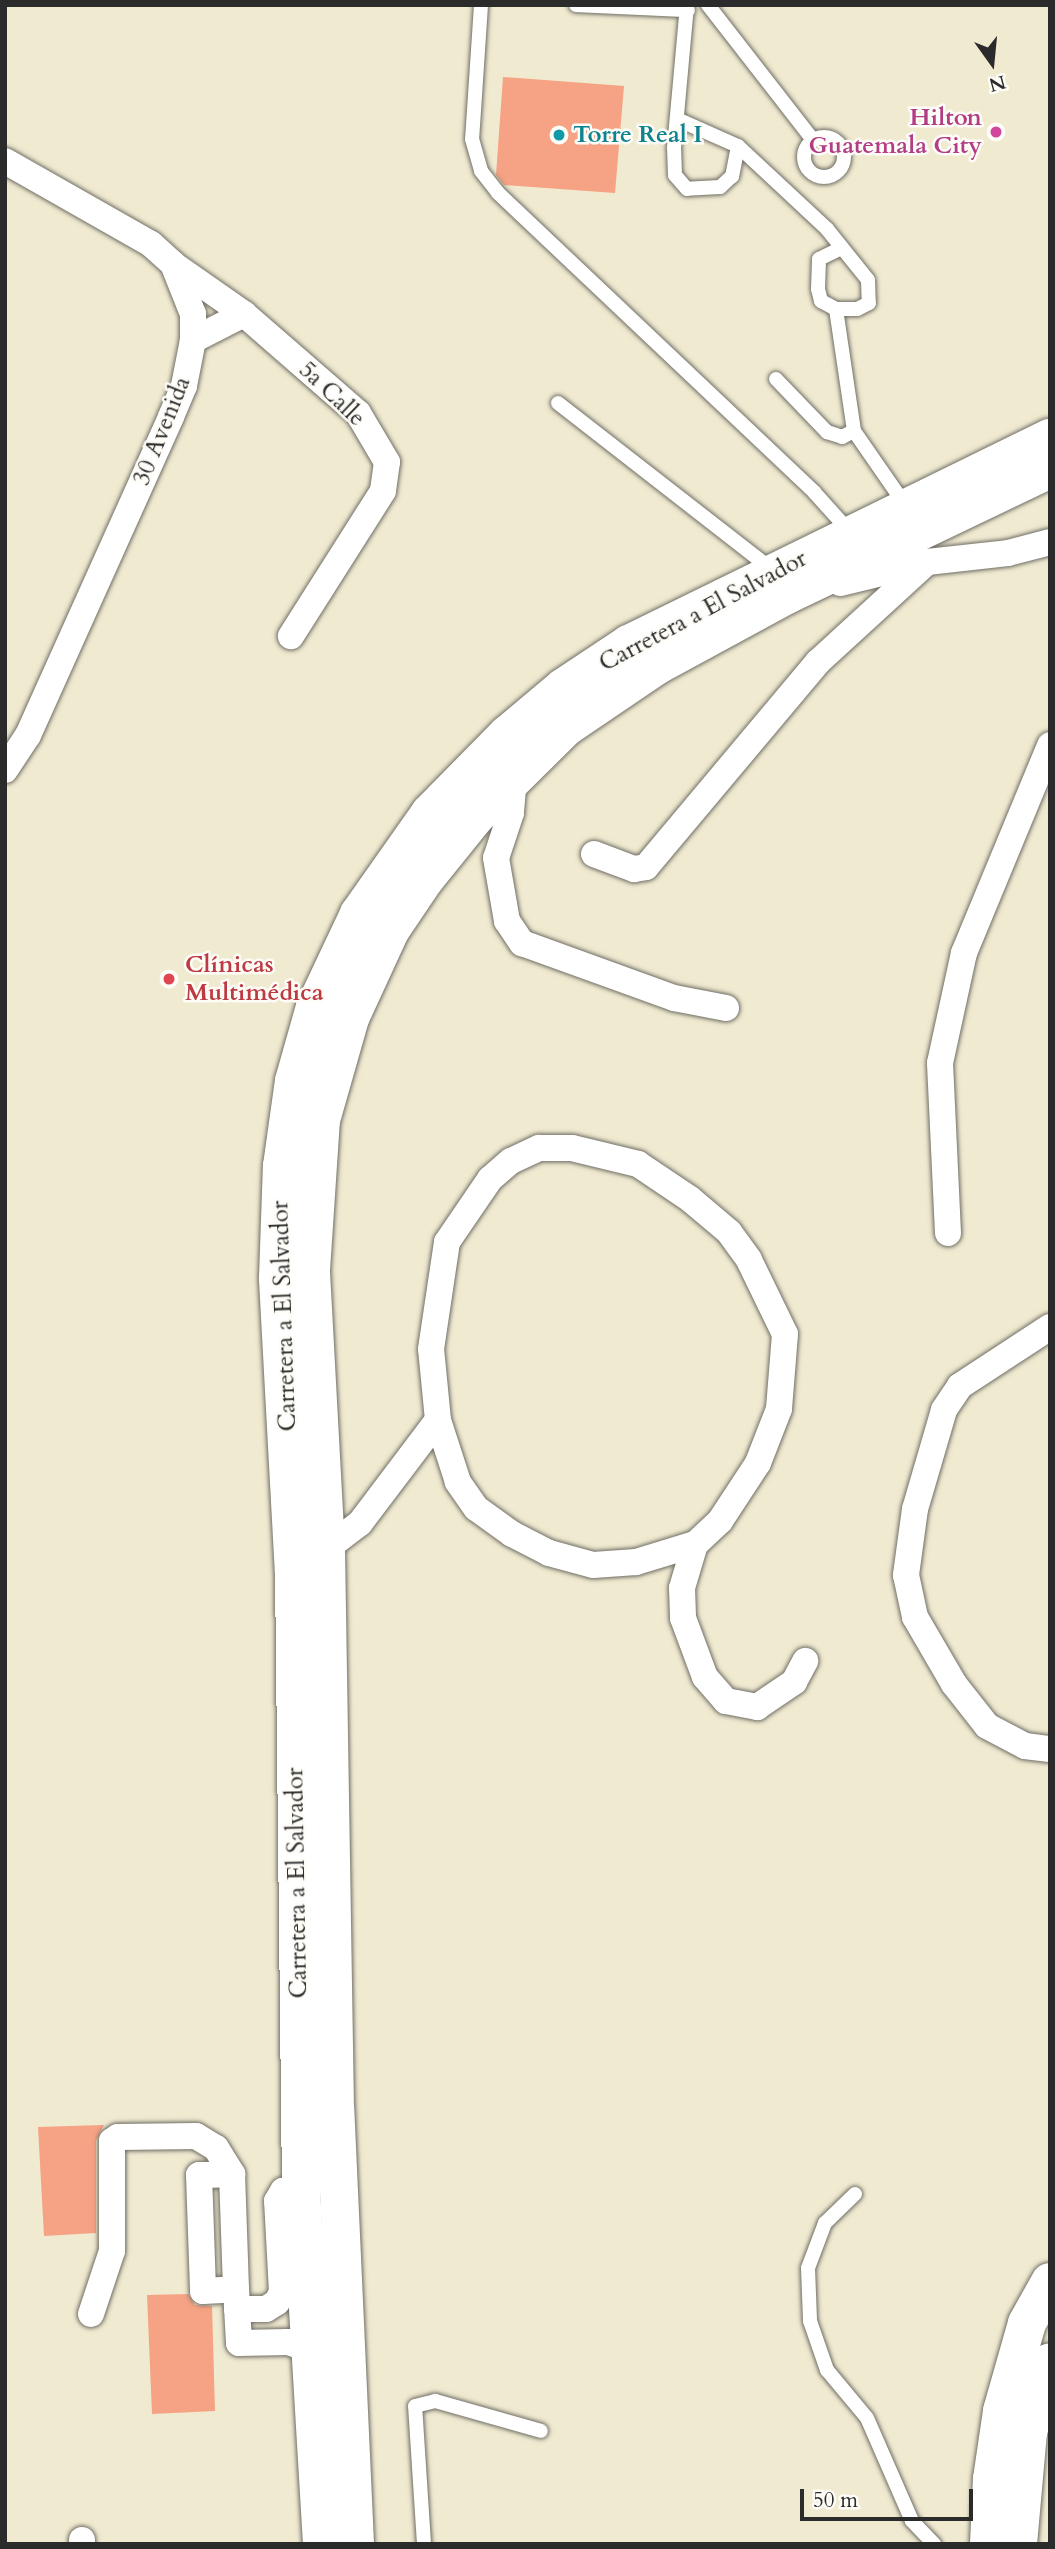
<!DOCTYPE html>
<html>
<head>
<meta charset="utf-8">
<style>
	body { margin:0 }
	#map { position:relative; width:1055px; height:2549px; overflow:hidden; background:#f0ead1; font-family:Cardo,serif }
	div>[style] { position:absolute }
	.building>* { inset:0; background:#f6a284 }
	.roads { filter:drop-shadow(0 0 2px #706e65) drop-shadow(0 0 2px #706e65) }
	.service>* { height:14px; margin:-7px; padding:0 7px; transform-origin:7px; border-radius:7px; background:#fff }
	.service>.ring { margin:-7px; padding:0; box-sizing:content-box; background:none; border:14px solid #fff; border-radius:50% }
	.minor>* { height:26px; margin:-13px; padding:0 13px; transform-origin:13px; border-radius:13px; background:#fff }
	.trunk>* { height:38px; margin:-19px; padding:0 19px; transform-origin:19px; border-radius:19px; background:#fff }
	.dots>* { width:19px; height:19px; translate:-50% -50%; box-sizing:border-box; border:4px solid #fdfcf7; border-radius:50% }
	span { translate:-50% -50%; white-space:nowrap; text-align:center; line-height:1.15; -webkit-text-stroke:5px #fdfcf7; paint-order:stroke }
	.hotel-label { font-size:24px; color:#b23c85; font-weight:700 }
	.right { translate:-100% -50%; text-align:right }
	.culture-label { font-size:24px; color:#0d838f; font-weight:700 }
	.left { translate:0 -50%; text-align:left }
	.street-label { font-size:24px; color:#2b2b2b }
	.health-label { font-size:24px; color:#be3a42; font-weight:700 }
	.frame { position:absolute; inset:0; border:7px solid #2b2b2b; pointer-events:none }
	.north { position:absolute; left:957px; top:28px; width:70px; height:70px; -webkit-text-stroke:5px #fdfcf7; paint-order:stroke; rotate:165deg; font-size:19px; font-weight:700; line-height:28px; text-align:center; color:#2b2b2b }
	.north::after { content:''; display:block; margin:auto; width:24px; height:32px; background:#2b2b2b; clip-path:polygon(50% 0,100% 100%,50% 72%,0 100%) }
	.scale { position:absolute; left:800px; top:2489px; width:173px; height:32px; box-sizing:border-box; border:4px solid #2b2b2b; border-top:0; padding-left:9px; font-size:21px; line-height:24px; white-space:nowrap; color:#2b2b2b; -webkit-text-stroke:5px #fdfcf7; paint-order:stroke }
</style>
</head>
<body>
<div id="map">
	<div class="building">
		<i style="clip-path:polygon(503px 77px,624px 86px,615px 193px,504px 185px,496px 175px)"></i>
		<i style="clip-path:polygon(104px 2125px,96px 2141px,96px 2233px,44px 2236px,38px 2127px)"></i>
		<i style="clip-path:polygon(188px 2294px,195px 2305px,212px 2306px,215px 2411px,152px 2414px,147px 2295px)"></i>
	</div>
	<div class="roads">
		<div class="service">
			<i style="left:481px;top:5px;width:134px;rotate:93.8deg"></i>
			<i style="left:472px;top:139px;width:33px;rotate:74deg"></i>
			<i style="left:481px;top:171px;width:28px;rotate:52deg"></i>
			<i style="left:498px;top:193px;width:435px;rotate:43.4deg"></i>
			<i style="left:814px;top:492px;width:54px;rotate:48deg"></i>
			<i style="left:576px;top:5px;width:112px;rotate:2.6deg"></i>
			<i style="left:708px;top:5px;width:171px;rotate:52.1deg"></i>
			<i style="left:679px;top:120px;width:64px;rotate:23.8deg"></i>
			<i style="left:738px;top:146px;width:31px;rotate:101deg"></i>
			<i style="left:732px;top:176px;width:16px;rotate:137deg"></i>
			<i style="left:720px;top:187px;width:33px;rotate:177deg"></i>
			<i style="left:687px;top:189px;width:18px;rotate:-131deg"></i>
			<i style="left:675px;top:175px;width:27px;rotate:-92deg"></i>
			<i style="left:674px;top:148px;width:144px;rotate:-84.8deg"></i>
			<i class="ring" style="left:804px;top:137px;width:26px;height:26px"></i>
			<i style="left:738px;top:146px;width:122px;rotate:43deg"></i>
			<i style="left:827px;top:229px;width:65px;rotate:51.2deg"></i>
			<i style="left:868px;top:280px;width:23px;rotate:88deg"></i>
			<i style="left:869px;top:303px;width:13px;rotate:153deg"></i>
			<i style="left:857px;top:309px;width:21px;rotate:180deg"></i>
			<i style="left:836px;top:309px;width:17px;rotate:-152deg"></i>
			<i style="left:821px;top:301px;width:12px;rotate:-104deg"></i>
			<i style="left:818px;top:289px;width:30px;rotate:-88deg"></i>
			<i style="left:819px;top:259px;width:25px;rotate:-26deg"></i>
			<i style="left:836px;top:309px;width:123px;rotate:81.6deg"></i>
			<i style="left:854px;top:431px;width:91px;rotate:55.3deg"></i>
			<i style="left:776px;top:379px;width:74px;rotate:46.1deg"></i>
			<i style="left:827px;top:432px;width:16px;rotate:18deg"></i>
			<i style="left:842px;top:437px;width:13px;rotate:-27deg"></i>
			<i style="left:558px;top:403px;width:274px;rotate:37.9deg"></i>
			<i style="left:855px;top:2194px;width:42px;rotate:136deg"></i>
			<i style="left:825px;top:2223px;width:48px;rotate:110.7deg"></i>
			<i style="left:808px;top:2268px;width:53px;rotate:87.8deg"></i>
			<i style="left:810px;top:2321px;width:52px;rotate:70.9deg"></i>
			<i style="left:827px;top:2370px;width:62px;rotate:50.2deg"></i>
			<i style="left:867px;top:2418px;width:112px;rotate:66.4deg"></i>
			<i style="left:912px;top:2521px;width:32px;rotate:46deg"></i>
			<i style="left:424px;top:2544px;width:138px;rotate:-93.7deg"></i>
			<i style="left:415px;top:2406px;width:21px;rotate:-14deg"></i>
			<i style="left:435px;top:2401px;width:110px;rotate:15.8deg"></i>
		</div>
		<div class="minor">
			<i style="left:5px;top:161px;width:168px;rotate:29.6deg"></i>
			<i style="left:151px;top:244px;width:30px;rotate:42deg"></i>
			<i style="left:173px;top:264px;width:54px;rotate:68.2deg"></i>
			<i style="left:193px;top:314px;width:26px;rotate:90deg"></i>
			<i style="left:193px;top:340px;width:47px;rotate:101.1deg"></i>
			<i style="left:184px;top:386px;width:34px;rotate:113deg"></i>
			<i style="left:171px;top:417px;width:349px;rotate:114.2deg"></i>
			<i style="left:28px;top:735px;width:42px;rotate:123.3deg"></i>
			<i style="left:174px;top:265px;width:85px;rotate:35deg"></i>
			<i style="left:244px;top:314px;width:151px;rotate:41deg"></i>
			<i style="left:358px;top:413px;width:57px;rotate:59.4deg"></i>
			<i style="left:387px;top:462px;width:29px;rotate:98deg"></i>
			<i style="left:383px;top:491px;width:172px;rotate:122.4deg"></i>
			<i style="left:193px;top:340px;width:57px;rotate:-27deg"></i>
			<i style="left:840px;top:583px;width:89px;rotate:-13.6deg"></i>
			<i style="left:927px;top:562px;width:81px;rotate:-6.3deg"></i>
			<i style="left:1008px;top:553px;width:43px;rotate:-14.7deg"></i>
			<i style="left:514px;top:777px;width:36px;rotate:95deg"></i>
			<i style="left:511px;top:813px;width:47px;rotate:108.4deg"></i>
			<i style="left:496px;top:858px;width:64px;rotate:80.1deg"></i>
			<i style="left:507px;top:921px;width:27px;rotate:56deg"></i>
			<i style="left:522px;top:943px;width:162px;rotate:19.9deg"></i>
			<i style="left:674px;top:998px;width:53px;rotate:10.9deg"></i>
			<i style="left:594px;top:854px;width:43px;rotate:20.6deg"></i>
			<i style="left:634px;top:869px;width:12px;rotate:-9deg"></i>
			<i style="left:646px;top:867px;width:268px;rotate:-50deg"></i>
			<i style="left:818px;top:662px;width:148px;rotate:-42.5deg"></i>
			<i style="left:539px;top:1148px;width:33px"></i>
			<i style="left:572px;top:1148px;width:68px;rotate:13.6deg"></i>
			<i style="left:638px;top:1164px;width:63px;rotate:33.9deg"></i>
			<i style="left:690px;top:1199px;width:51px;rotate:40.2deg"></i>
			<i style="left:729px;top:1232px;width:34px;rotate:54deg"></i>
			<i style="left:749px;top:1260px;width:82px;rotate:64.1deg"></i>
			<i style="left:785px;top:1334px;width:75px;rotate:94.6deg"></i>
			<i style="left:779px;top:1409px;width:58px;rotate:111.3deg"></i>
			<i style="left:758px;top:1463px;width:69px;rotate:123.2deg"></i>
			<i style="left:720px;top:1521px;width:34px;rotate:137deg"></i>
			<i style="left:695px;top:1544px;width:62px;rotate:163deg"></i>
			<i style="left:636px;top:1562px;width:43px;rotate:176deg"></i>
			<i style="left:593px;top:1565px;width:46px;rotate:-164.7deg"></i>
			<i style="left:549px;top:1553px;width:42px;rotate:-152.8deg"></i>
			<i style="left:512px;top:1534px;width:44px;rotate:-144.2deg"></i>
			<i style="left:476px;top:1508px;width:32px;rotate:-125deg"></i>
			<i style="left:458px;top:1482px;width:65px;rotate:-107.9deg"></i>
			<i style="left:438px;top:1420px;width:71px;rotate:-95.6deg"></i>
			<i style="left:431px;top:1349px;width:108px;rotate:-81.5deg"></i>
			<i style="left:447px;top:1242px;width:76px;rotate:-55.7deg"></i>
			<i style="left:490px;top:1179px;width:28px;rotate:-41deg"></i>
			<i style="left:511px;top:1161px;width:31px;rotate:-25deg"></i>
			<i style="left:948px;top:1233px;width:170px;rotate:-92.7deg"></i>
			<i style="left:940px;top:1063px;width:113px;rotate:-77.7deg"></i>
			<i style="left:964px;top:953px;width:225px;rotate:-67.5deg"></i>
			<i style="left:1050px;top:1327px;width:108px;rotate:146.8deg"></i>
			<i style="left:960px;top:1386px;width:29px;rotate:124deg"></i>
			<i style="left:944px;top:1410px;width:103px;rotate:106.3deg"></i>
			<i style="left:915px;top:1509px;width:67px;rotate:97.8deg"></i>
			<i style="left:906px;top:1575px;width:43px;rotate:77.9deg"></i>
			<i style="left:915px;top:1617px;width:78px;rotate:59.8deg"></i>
			<i style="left:954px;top:1684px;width:53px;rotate:51.8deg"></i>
			<i style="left:987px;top:1726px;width:43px;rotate:27.8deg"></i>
			<i style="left:1025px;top:1746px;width:25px;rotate:7deg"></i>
			<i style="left:695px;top:1544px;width:46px;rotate:106.5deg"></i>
			<i style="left:682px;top:1588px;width:30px;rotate:88deg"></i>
			<i style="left:683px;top:1618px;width:63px;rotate:69.6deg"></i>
			<i style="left:705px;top:1677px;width:32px;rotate:49deg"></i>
			<i style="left:726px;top:1701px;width:32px;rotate:11deg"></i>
			<i style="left:757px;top:1707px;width:45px;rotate:-34deg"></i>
			<i style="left:794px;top:1682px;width:24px;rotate:-62deg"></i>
			<i style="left:326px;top:1549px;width:43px;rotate:-37.4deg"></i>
			<i style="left:360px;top:1523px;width:129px;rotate:-52.9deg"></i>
			<i style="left:232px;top:2174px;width:33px;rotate:178deg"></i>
			<i style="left:199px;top:2175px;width:116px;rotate:88deg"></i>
			<i style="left:203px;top:2291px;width:33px;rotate:-3deg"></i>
			<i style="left:236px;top:2289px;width:54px;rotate:86.8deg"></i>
			<i style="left:239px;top:2343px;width:49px;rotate:-1.2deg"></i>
			<i style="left:288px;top:2342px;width:24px;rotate:19deg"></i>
			<i style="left:237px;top:2309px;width:29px"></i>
			<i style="left:266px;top:2309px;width:13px;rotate:-32deg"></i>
			<i style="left:277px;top:2302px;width:11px;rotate:-63deg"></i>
			<i style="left:282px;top:2292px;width:91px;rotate:-93.1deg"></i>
			<i style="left:277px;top:2201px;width:12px;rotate:-59deg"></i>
			<i style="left:283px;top:2191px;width:18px;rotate:-6deg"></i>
			<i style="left:91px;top:2314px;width:66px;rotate:-71.6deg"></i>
			<i style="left:112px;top:2251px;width:110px;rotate:-90deg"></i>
			<i style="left:112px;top:2141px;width:7px;rotate:-34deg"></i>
			<i style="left:118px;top:2137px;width:78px;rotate:-0.7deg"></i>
			<i style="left:196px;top:2136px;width:23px;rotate:31deg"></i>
			<i style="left:216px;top:2148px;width:31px;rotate:58deg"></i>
			<i style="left:232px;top:2174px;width:115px;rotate:88deg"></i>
			<i style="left:82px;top:2540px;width:4px;rotate:90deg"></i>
		</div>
		<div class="trunk">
			<i style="left:322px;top:2544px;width:356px;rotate:-93.4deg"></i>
			<i style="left:301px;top:2189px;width:614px;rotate:-90.65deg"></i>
			<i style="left:294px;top:1575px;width:297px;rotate:-93.1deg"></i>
			<i style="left:278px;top:1278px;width:112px;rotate:-88deg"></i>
			<i style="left:282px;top:1166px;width:86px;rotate:-82deg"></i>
			<i style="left:294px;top:1081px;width:77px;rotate:-74.2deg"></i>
			<i style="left:315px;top:1007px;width:103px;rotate:-64.7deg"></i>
			<i style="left:359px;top:914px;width:123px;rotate:-54.9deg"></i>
			<i style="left:430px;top:813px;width:111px;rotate:-45.4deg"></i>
			<i style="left:508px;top:734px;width:73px;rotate:-40deg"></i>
			<i style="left:564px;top:687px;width:78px;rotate:-33.5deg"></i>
			<i style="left:629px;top:644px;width:469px;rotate:-26.1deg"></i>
			<i style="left:355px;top:2544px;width:435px;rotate:-92.6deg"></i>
			<i style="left:335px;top:2109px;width:560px;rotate:-90.92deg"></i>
			<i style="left:326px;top:1549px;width:279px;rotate:-93.1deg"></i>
			<i style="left:311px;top:1270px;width:150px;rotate:-86.2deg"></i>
			<i style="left:321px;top:1120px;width:106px;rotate:-74.1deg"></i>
			<i style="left:350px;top:1018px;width:96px;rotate:-65.3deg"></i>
			<i style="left:390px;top:931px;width:63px;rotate:-56.1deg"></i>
			<i style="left:425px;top:879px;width:80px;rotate:-51.1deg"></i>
			<i style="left:475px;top:817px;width:128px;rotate:-44.7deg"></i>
			<i style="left:566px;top:727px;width:109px;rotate:-34.1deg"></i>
			<i style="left:656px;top:666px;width:149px;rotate:-28.5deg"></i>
			<i style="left:787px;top:595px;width:292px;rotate:-25.6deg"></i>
			<i style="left:989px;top:2544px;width:65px;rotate:-87.4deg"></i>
			<i style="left:992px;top:2479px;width:69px;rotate:-81.6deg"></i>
			<i style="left:1002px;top:2411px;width:91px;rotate:-74.1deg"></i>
			<i style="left:1027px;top:2323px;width:47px;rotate:-60.7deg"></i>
			<i style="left:1018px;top:2544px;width:112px;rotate:-84.9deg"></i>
			<i style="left:1028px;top:2432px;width:73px;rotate:-72.6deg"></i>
		</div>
	</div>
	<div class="dots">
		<i style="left:996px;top:132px;background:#d1479c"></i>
		<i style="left:559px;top:135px;background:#0f9aa8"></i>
		<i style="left:169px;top:979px;background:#e0444e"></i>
	</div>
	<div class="hotel-label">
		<span class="right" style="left:982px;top:132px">Hilton<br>Guatemala City</span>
	</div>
	<div class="culture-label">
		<span class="left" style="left:573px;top:135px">Torre Real I</span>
	</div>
	<div class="street-label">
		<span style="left:332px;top:394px;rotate:44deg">5a Calle</span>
		<span style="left:162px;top:431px;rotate:-68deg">30 Avenida</span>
		<span style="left:703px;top:611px;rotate:-28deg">Carretera a El Salvador</span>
		<span style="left:284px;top:1316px;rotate:-92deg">Carretera a El Salvador</span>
		<span style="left:297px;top:1883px;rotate:-91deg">Carretera a El Salvador</span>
	</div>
	<div class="health-label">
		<span class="left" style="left:185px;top:979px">Clínicas<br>Multimédica</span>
	</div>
	<div class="frame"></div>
	<div class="north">N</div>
	<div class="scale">50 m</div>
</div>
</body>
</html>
